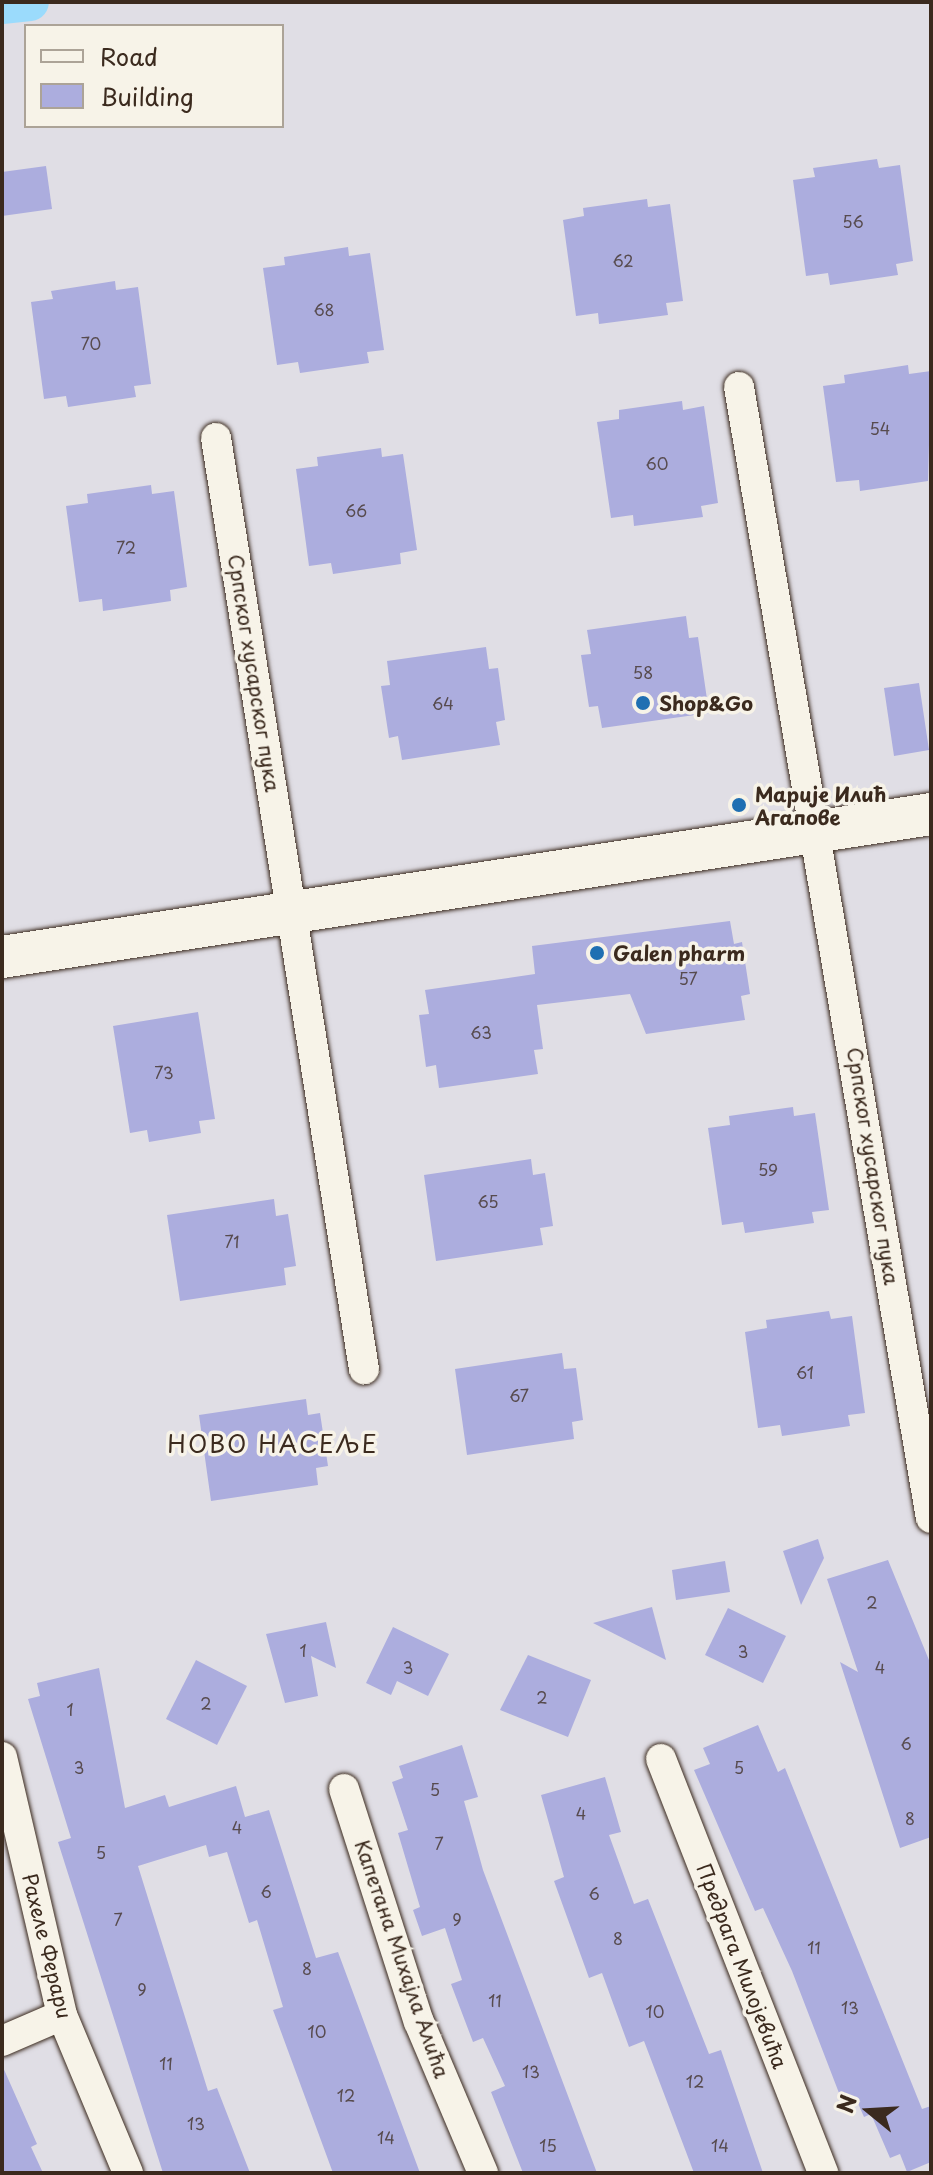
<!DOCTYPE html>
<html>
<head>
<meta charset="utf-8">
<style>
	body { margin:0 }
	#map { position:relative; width:933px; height:2175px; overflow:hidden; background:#e0dee5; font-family:"Playpen Sans",sans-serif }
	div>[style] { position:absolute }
	.canal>* { height:38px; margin:-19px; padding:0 19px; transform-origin:19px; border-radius:19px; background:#9bdbfc }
	.building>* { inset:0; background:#acadde }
	.roads { filter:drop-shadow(0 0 2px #3b2a1e) drop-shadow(0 0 2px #3b2a1e) }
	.street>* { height:30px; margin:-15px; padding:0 15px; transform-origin:15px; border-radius:15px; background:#f7f3e8 }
	.secondary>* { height:42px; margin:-21px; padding:0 21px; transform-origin:21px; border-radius:21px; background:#f7f3e8 }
	.dots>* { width:22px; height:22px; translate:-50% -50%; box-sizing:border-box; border:4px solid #f7f3e8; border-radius:50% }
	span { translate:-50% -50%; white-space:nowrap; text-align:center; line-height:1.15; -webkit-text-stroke:7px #f7f3e8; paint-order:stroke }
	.number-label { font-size:16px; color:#574b4e }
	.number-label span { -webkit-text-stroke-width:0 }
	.street-label { font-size:20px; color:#3b2a1e }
	.poi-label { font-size:20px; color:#3b2a1e; font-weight:700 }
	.left { translate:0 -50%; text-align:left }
	.quarter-label { font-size:24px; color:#3b2a1e; letter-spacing:2px }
	.frame { position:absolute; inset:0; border:4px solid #3b2a1e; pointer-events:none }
	.legend { position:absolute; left:24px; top:24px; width:260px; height:104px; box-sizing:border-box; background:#f7f3e8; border:2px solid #aca397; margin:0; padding:10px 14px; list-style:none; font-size:24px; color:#3b2a1e }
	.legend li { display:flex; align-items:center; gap:16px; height:40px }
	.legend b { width:40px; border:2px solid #aca397 }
	.north { position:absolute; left:829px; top:2071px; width:80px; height:80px; -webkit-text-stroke:6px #f7f3e8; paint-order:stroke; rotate:288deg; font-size:22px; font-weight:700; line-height:32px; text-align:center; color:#3b2a1e }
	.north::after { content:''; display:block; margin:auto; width:28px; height:36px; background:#3b2a1e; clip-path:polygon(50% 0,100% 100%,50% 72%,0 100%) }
</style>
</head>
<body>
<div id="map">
	<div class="canal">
		<i style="left:2px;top:5px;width:28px;rotate:-6deg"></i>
	</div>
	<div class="building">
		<i style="clip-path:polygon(877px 159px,879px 168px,900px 165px,913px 261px,896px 264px,898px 275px,830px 285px,828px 273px,806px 276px,793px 180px,815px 177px,813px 168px)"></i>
		<i style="clip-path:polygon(46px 166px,52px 209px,2px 216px,2px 172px)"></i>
		<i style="clip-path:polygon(647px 199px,648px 207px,670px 204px,683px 301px,666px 303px,668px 315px,599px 324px,598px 313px,576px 316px,563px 220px,584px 216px,583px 208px)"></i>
		<i style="clip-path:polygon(348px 247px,349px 256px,370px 253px,384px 350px,367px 352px,369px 363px,300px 373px,298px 362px,277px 365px,263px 268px,285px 265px,284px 257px)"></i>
		<i style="clip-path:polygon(115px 281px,116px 290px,138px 287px,151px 384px,134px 386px,136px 397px,68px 407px,66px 396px,44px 399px,31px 302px,53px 299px,51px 291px)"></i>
		<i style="clip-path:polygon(908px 365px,909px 374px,931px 371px,928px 481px,860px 491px,859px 480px,836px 482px,823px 386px,845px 383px,844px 375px)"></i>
		<i style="clip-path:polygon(682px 401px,683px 410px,704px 406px,718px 503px,701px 506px,703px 517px,634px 526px,633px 515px,611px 518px,597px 422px,619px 419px,619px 410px)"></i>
		<i style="clip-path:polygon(381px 448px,382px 457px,403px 454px,417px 550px,400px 553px,401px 564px,333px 574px,331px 563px,309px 566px,296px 469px,318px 466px,317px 457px)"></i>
		<i style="clip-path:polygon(151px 485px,152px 494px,174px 491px,187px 587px,170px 590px,171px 601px,103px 611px,102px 599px,79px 602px,66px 506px,88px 503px,87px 494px)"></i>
		<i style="clip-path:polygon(686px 616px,689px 638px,698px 637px,709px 713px,602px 728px,598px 706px,589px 707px,581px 655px,591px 654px,587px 630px)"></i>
		<i style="clip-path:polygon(486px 647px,489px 669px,498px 668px,505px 720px,496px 722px,500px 745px,402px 760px,398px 736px,389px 738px,381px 686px,390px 685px,387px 661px)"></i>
		<i style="clip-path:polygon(919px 683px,929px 750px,894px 756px,884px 688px)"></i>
		<i style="clip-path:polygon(730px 921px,734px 944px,742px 942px,750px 994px,741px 996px,745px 1020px,646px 1034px,630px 994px,537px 1005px,543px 1049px,534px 1050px,538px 1074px,439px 1088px,436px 1065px,426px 1067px,419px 1015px,429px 1014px,425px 990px,535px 974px,532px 946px)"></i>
		<i style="clip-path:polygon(198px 1012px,215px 1119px,199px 1121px,201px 1133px,149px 1142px,147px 1130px,130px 1133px,113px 1026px)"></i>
		<i style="clip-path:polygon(793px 1107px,794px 1116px,815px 1113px,829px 1210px,812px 1212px,814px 1223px,745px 1233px,743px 1222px,722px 1225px,708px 1128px,730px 1125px,729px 1116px)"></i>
		<i style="clip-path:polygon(531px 1159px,533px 1175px,545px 1173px,553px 1226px,540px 1228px,543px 1245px,436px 1261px,424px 1175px)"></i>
		<i style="clip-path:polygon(274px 1199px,276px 1216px,288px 1214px,296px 1266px,284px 1268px,286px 1285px,180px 1301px,167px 1215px)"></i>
		<i style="clip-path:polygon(829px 1311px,831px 1319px,852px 1316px,865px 1413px,848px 1415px,850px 1426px,782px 1436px,780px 1425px,758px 1428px,745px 1332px,767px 1328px,766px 1320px)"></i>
		<i style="clip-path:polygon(562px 1353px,564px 1369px,576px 1368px,583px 1420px,572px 1422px,574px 1439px,467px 1455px,455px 1369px)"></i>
		<i style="clip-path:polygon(306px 1399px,308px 1415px,320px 1413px,328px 1466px,316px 1468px,318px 1485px,211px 1501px,199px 1415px)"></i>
		<i style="clip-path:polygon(818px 1539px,824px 1558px,801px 1605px,783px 1551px)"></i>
		<i style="clip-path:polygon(888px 1560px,931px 1665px,931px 1837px,900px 1848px,840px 1662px,858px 1672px,827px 1579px)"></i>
		<i style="clip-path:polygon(725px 1561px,730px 1592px,676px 1600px,672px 1570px)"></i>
		<i style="clip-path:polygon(652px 1607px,666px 1660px,593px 1623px)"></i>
		<i style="clip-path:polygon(728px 1608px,786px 1636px,763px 1683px,705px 1655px)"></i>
		<i style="clip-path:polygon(326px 1622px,336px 1668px,311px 1656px,318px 1696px,285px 1703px,266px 1634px)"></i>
		<i style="clip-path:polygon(393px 1627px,449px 1654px,428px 1696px,397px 1681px,391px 1695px,366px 1683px)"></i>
		<i style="clip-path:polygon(528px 1655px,591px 1680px,568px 1737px,500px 1710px)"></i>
		<i style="clip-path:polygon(196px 1660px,247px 1686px,217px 1745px,166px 1719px)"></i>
		<i style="clip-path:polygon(99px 1668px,125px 1808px,165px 1795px,169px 1807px,236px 1786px,245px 1817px,269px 1810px,316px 1958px,338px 1952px,420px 2173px,333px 2173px,273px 2010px,283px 2007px,257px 1920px,249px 1923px,227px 1852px,209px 1857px,206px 1845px,138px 1866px,208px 2091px,217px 2088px,250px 2173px,163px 2173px,58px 1842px,71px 1838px,28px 1699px,40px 1696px,37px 1683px)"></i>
		<i style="clip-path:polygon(758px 1725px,778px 1772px,785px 1768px,922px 2109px,931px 2106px,931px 2162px,907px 2172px,900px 2154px,890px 2158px,871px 2114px,864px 2117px,857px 2101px,844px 2106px,792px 1971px,763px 1908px,755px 1911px,694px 1770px,710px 1764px,703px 1748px)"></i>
		<i style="clip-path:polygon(462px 1745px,478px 1797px,464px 1801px,483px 1870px,597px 2173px,523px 2173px,491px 2092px,505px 2086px,483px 2038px,473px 2042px,451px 1984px,462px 1980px,445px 1928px,422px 1936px,413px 1910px,420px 1907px,398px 1833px,408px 1830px,392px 1782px,403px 1778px,399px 1766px)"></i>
		<i style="clip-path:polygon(605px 1777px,621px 1832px,609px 1835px,634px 1904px,648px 1899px,709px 2054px,721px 2050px,763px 2173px,694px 2173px,644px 2041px,629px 2047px,602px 1973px,589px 1978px,554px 1881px,564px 1877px,541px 1795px)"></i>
		<i style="clip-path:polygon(2px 2065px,37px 2144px,31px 2147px,43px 2173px,2px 2173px)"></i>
	</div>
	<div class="roads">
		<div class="street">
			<i style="left:739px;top:387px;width:1147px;rotate:80.37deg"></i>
			<i style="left:216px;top:438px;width:943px;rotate:80.97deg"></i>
			<i style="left:2px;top:1757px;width:265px;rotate:76.9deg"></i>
			<i style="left:62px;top:2015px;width:171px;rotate:67.3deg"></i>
			<i style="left:661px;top:1759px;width:445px;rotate:68.6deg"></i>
			<i style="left:344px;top:1789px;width:245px;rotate:72.2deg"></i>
			<i style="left:419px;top:2022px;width:164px;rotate:67deg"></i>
			<i style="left:2px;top:2041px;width:65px;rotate:-23.4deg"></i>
		</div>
		<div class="secondary">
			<i style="left:2px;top:957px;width:940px;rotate:-8.75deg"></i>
		</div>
	</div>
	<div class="dots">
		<i style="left:643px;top:703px;background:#1f6fb2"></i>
		<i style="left:739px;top:805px;background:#1f6fb2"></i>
		<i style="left:597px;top:953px;background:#1f6fb2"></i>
	</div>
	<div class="number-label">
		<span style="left:853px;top:221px">56</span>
		<span style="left:623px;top:260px">62</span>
		<span style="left:324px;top:309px">68</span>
		<span style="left:91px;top:343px">70</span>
		<span style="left:880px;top:428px">54</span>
		<span style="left:657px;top:463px">60</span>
		<span style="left:356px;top:510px">66</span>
		<span style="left:126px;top:547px">72</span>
		<span style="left:643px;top:672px">58</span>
		<span style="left:443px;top:703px">64</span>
		<span style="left:688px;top:978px">57</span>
		<span style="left:481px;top:1032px">63</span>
		<span style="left:164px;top:1072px">73</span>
		<span style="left:768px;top:1169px">59</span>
		<span style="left:488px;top:1201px">65</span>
		<span style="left:232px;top:1241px">71</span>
		<span style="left:805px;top:1372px">61</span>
		<span style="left:519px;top:1395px">67</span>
		<span style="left:872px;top:1602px">2</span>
		<span style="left:303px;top:1650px">1</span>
		<span style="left:743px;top:1651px">3</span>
		<span style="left:408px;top:1667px">3</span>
		<span style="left:880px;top:1667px">4</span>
		<span style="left:542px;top:1697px">2</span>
		<span style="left:206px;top:1703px">2</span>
		<span style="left:70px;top:1709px">1</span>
		<span style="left:906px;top:1743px">6</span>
		<span style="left:79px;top:1767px">3</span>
		<span style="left:739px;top:1767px">5</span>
		<span style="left:435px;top:1789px">5</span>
		<span style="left:581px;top:1813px">4</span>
		<span style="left:910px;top:1818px">8</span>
		<span style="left:237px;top:1827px">4</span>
		<span style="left:439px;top:1843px">7</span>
		<span style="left:101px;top:1852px">5</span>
		<span style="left:266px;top:1891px">6</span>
		<span style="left:594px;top:1893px">6</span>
		<span style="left:118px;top:1919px">7</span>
		<span style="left:457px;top:1919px">9</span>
		<span style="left:618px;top:1938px">8</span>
		<span style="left:814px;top:1947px">11</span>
		<span style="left:307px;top:1968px">8</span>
		<span style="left:142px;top:1989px">9</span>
		<span style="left:495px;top:2000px">11</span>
		<span style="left:850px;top:2007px">13</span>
		<span style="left:655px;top:2011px">10</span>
		<span style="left:317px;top:2031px">10</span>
		<span style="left:166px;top:2063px">11</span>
		<span style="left:531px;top:2071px">13</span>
		<span style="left:695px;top:2081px">12</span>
		<span style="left:346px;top:2095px">12</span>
		<span style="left:196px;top:2123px">13</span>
		<span style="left:386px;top:2137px">14</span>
		<span style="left:548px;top:2145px">15</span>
		<span style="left:720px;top:2145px">14</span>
	</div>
	<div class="street-label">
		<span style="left:254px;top:673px;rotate:81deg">Српског хусарског пука</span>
		<span style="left:873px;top:1166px;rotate:81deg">Српског хусарског пука</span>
		<span style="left:47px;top:1946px;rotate:76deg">Рахеле Ферари</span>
		<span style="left:402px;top:1959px;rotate:71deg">Капетана Михајла Алића</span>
		<span style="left:742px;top:1966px;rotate:69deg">Предрага Милојевића</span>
	</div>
	<div class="poi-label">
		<span class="left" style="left:659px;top:703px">Shop&amp;Go</span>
		<span class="left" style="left:755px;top:806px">Марије Илић<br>Агапове</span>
		<span class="left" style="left:613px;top:953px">Galen pharm</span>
	</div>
	<div class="quarter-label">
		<span style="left:273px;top:1444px">НОВО НАСЕЉЕ</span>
	</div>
	<div class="frame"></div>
	<ul class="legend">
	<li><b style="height:10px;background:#f7f3e8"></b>Road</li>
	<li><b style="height:22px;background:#acadde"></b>Building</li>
	</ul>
	<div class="north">N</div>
</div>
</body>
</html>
